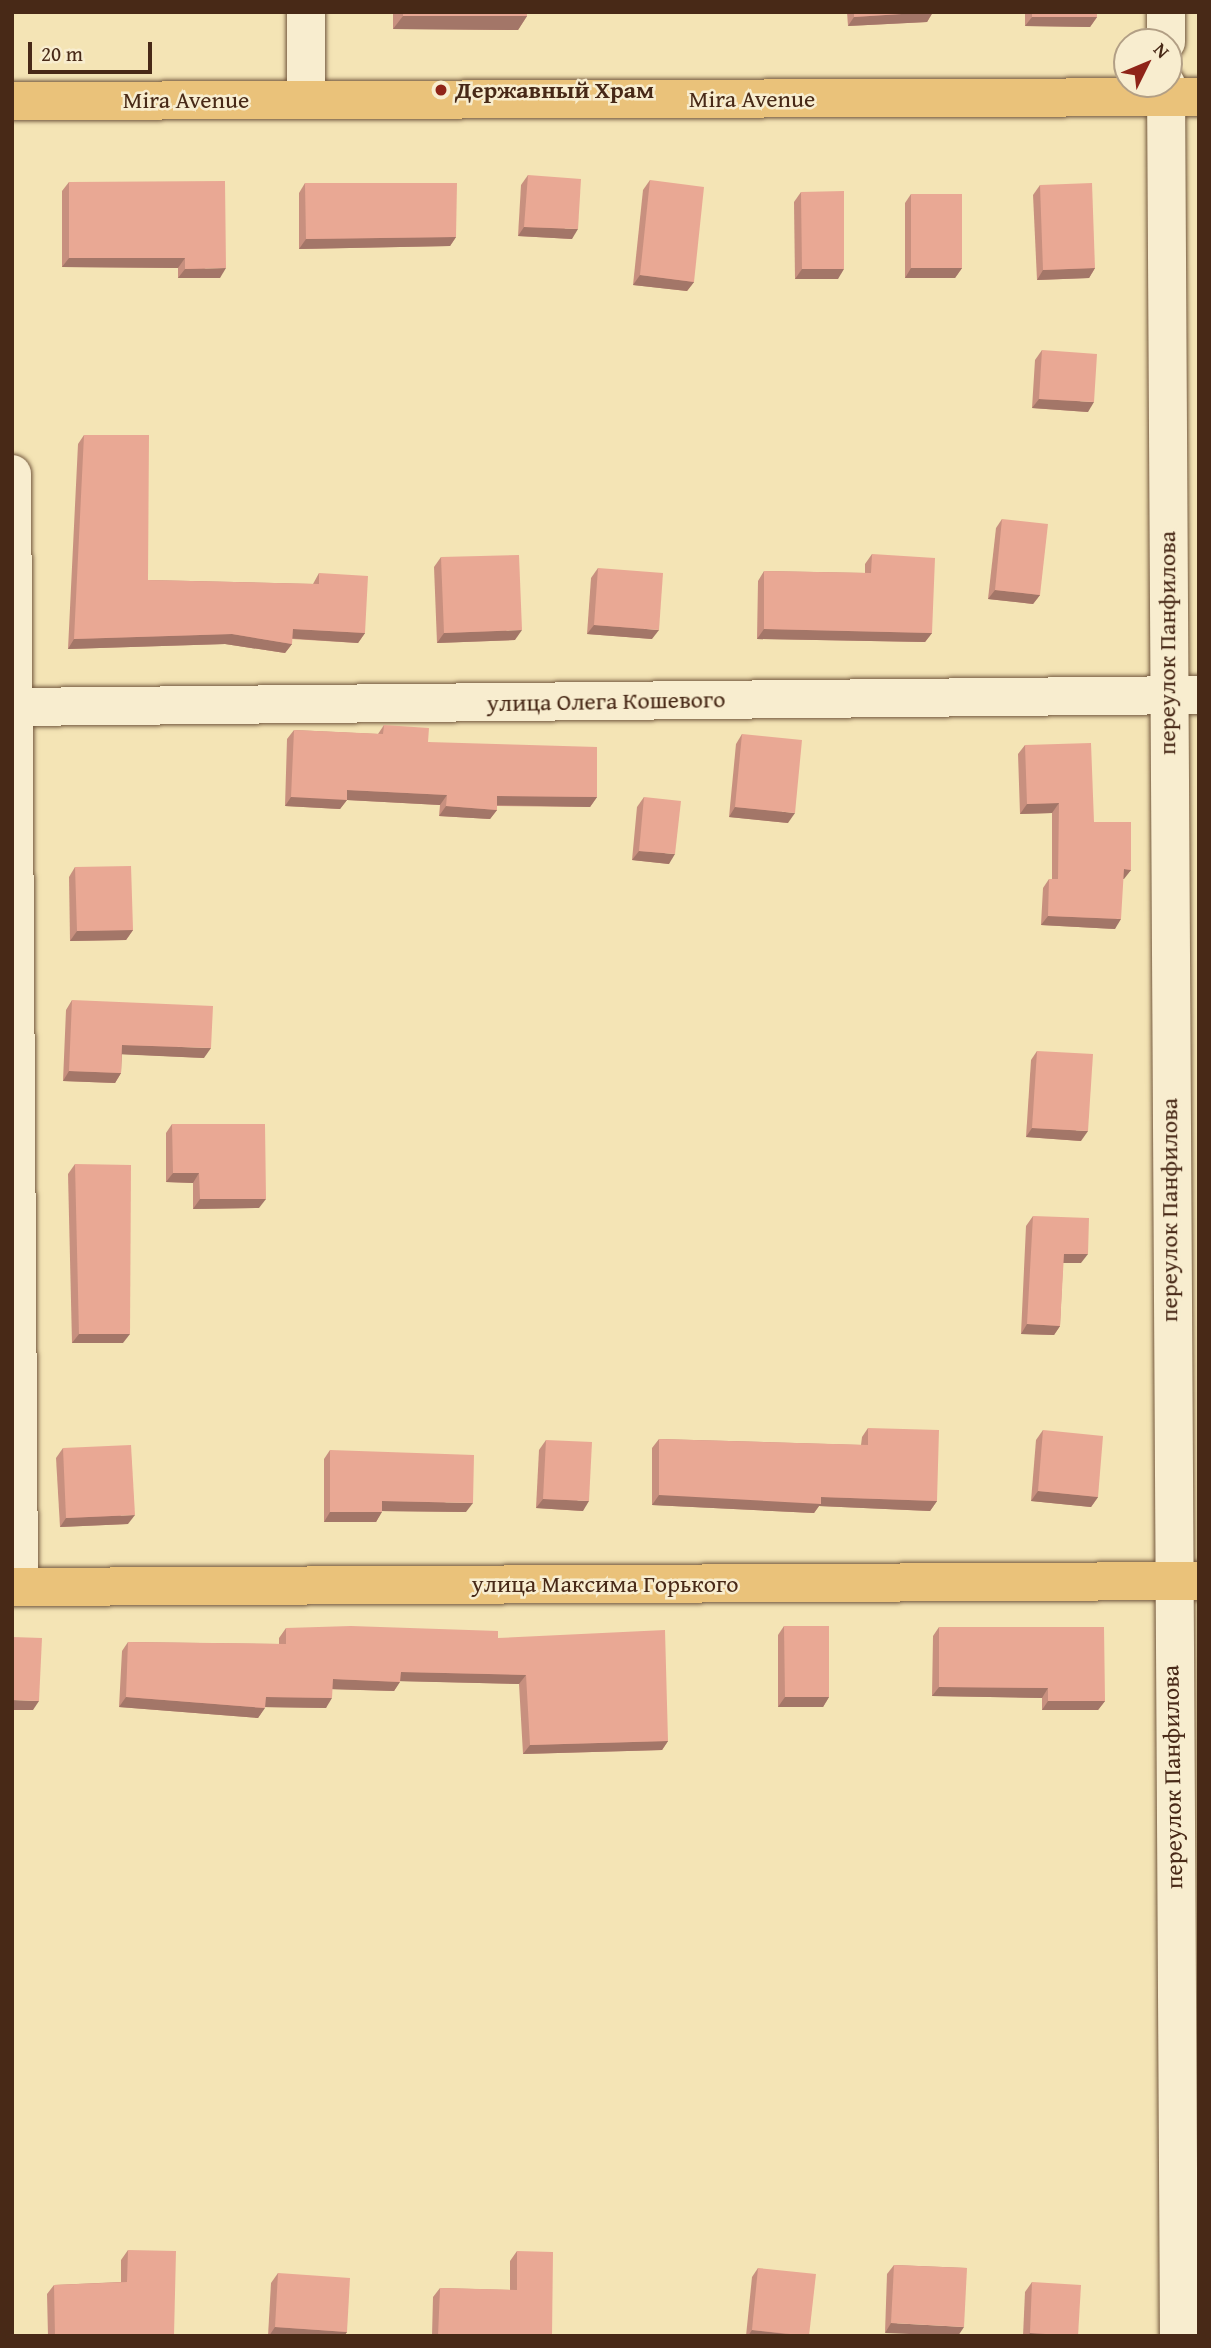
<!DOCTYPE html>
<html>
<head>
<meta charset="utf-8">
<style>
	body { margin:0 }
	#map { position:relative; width:1211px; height:2348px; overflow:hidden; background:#f4e4b5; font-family:"Gentium Book Plus",serif }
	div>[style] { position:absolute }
	.roads { filter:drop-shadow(0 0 2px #73583e) drop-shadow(0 0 2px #73583e) }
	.minor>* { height:38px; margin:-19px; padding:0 19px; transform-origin:19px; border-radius:19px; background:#f8edcf }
	.major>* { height:38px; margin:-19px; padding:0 19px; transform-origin:19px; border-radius:19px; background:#eac27a }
	.wall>* { inset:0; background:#c8907f }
	.shaded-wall>* { inset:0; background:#a37668 }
	.building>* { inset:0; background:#e9a894 }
	.dots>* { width:19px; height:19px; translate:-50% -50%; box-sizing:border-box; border:4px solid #f8edcf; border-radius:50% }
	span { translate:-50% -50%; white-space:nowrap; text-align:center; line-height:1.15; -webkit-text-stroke:5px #f8edcf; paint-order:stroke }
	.poi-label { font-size:24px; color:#482917; font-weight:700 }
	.left { translate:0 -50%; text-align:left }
	.street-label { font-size:24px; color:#482917 }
	.frame { position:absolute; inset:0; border:14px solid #482917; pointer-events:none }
	.north { position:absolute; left:1113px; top:28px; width:70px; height:70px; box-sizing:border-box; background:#f8edcf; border:2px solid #b29f85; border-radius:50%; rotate:47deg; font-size:19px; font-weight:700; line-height:28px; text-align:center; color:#482917 }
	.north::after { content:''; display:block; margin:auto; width:24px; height:32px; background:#8f2418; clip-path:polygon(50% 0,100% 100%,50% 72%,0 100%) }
	.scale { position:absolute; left:28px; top:42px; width:124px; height:32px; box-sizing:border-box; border:4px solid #482917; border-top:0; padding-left:9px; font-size:21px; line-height:24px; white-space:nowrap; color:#482917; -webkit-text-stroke:5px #f8edcf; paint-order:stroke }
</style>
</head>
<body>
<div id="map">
	<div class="roads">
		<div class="minor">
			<i style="left:1166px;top:42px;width:30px;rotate:-90deg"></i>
			<i style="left:1166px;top:84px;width:2252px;rotate:89.67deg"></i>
			<i style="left:306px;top:100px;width:88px;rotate:-90deg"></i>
			<i style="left:12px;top:474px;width:1113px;rotate:89.64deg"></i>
			<i style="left:12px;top:707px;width:1187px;rotate:-0.58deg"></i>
		</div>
		<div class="major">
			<i style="left:12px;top:101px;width:1187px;rotate:-0.19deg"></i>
			<i style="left:12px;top:1587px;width:1187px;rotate:-0.29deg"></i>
		</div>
	</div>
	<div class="wall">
		<i style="clip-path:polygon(393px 12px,527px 12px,527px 16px,518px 30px,393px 29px)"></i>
		<i style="clip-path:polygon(847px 12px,933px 12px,927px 22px,848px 26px)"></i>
		<i style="clip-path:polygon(1025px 12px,1097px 12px,1097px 17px,1090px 27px,1025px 26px)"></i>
		<i style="clip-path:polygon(528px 175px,572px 239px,518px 236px,521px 185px)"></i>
		<i style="clip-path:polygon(650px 180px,694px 282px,687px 291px,633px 285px,643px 190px)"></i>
		<i style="clip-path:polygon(69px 182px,220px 278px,178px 278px,178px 268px,62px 267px,62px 191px)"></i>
		<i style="clip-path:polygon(305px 183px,456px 237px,450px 246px,299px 249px,299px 193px)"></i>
		<i style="clip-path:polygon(1040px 185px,1095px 268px,1089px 278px,1037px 280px,1033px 195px)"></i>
		<i style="clip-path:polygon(801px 192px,838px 279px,795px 279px,794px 202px)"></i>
		<i style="clip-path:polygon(911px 194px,962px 268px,955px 278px,905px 278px,905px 203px)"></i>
		<i style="clip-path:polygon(1042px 350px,1088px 412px,1032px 408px,1035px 360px)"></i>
		<i style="clip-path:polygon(84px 435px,148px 580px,313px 584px,319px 573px,365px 633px,358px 643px,292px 639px,292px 644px,285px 653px,225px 644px,68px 649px,78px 444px)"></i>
		<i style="clip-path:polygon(1002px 519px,1040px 595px,1033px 604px,988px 599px,996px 528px)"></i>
		<i style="clip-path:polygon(872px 554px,932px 633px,925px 642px,757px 639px,758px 581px,764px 571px,865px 573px,865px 564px)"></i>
		<i style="clip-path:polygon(441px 557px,515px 640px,437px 643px,434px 567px)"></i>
		<i style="clip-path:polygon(598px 568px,652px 639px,587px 634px,591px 578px)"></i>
		<i style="clip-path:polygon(384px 725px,428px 742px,597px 797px,590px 807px,497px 806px,497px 810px,490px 819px,439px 816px,440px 805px,347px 800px,340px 809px,285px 806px,287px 739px,294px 730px,378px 734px)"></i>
		<i style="clip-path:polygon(742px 734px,788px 823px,729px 817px,736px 744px)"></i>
		<i style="clip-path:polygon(1025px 745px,1094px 822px,1131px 870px,1123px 879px,1115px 929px,1041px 925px,1043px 888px,1049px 879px,1052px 879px,1052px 813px,1020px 814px,1018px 754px)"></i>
		<i style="clip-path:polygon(644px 797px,669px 864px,632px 860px,637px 807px)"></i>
		<i style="clip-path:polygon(75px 867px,133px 930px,126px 940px,70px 941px,69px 877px)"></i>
		<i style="clip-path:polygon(72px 1000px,204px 1058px,122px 1054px,121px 1073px,115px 1083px,63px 1081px,66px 1010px)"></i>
		<i style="clip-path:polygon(1037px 1051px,1081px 1141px,1026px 1137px,1031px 1060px)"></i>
		<i style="clip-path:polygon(172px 1124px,259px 1208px,193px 1209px,193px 1183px,166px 1182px,166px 1133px)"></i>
		<i style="clip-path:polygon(75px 1164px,123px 1343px,72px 1343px,68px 1174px)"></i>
		<i style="clip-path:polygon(1033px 1216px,1081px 1263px,1063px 1263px,1060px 1326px,1054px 1335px,1021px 1334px,1026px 1226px)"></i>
		<i style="clip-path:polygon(868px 1428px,937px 1501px,930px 1511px,819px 1506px,814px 1513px,652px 1505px,652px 1448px,659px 1439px,861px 1445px,862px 1437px)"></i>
		<i style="clip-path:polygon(1043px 1430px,1098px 1497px,1091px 1507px,1031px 1501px,1036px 1440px)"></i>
		<i style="clip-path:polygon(546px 1440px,583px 1511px,536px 1508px,539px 1450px)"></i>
		<i style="clip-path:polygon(63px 1448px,128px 1524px,60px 1527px,56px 1458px)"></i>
		<i style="clip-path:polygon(330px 1450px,466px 1512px,382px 1511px,376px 1522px,324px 1522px,324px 1459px)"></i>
		<i style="clip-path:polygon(784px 1626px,829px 1697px,823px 1707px,778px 1707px,778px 1635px)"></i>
		<i style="clip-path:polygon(939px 1627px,1105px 1701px,1098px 1710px,1042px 1710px,1042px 1698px,932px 1696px,933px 1636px)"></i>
		<i style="clip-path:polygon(286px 1628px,498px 1638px,668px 1741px,662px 1750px,523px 1754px,519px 1684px,400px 1681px,394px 1691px,332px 1689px,326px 1708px,265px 1707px,258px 1718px,119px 1707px,122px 1651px,128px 1642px,279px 1644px,279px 1638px)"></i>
		<i style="clip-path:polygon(128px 2250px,174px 2336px,48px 2336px,47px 2294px,54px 2285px,121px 2282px,121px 2260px)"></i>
		<i style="clip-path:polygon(517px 2251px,552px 2336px,432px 2336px,433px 2297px,440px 2288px,510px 2290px,510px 2261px)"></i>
		<i style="clip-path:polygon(894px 2265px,967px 2268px,885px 2333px,887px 2274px)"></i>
		<i style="clip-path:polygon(758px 2268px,809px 2336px,746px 2336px,752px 2277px)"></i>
		<i style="clip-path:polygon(278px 2273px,347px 2332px,344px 2336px,268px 2336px,271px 2283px)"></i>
		<i style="clip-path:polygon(1032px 2282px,1078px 2336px,1023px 2336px,1025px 2292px)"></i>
	</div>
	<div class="shaded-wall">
		<i style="clip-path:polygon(933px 12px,927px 22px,848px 26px,854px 17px)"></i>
		<i style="clip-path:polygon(403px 16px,527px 16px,518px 30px,393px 29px)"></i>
		<i style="clip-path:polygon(1032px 17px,1097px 17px,1090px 27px,1025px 26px)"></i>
		<i style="clip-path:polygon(524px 227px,578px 229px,572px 239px,518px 236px)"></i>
		<i style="clip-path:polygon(456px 237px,450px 246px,299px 249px,306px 239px)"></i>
		<i style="clip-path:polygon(69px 258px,185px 258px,178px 268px,62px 267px)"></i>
		<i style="clip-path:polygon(226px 268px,220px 278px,178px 278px,185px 269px)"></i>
		<i style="clip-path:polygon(911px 268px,962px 268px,955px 278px,905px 278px)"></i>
		<i style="clip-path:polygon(1095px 268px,1089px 278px,1037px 280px,1043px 270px)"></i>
		<i style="clip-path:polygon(802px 269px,844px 269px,838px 279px,795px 279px)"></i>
		<i style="clip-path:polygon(640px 275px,694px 282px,687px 291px,633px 285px)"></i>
		<i style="clip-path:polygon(1039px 399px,1094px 402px,1088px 412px,1032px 408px)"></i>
		<i style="clip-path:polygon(995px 590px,1040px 595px,1033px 604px,988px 599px)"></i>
		<i style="clip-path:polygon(594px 625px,659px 630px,652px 639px,587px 634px)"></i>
		<i style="clip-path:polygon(293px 629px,365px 633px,358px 643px,286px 638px)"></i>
		<i style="clip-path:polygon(764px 629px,932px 633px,925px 642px,757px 639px)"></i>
		<i style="clip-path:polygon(522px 630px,515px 640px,437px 643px,444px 633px)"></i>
		<i style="clip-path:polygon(232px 634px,292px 644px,285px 653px,225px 644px,68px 649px,74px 639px)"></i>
		<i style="clip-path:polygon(347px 790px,447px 795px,440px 805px,347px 800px,340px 809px,285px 806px,291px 797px)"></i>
		<i style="clip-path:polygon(497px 796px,597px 797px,590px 807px,491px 805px)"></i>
		<i style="clip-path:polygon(1059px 803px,1052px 813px,1020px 814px,1027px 804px)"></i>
		<i style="clip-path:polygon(446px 806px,497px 810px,490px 819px,439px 816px)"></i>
		<i style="clip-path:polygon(735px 807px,795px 813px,788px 823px,729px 817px)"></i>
		<i style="clip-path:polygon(639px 851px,675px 854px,669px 864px,632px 860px)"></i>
		<i style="clip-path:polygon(1124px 869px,1131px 870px,1124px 879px,1117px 879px)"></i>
		<i style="clip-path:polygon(1048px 916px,1121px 919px,1115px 929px,1041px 925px)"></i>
		<i style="clip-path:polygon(133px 930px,126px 940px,70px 941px,77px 931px)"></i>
		<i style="clip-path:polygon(122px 1045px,211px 1048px,204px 1058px,115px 1054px)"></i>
		<i style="clip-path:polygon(69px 1071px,121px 1073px,115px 1083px,63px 1081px)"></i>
		<i style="clip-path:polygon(1032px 1128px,1088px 1131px,1081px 1141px,1026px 1137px)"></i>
		<i style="clip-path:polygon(173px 1173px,199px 1173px,193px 1183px,166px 1182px)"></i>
		<i style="clip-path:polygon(200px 1199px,266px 1199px,259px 1208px,193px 1209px)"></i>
		<i style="clip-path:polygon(1064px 1254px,1088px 1254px,1081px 1263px,1057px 1263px)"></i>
		<i style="clip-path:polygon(1027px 1324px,1060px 1326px,1054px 1335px,1021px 1334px)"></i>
		<i style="clip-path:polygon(79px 1334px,130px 1334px,123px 1343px,72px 1343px)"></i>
		<i style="clip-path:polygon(1038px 1491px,1098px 1497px,1091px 1507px,1031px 1501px)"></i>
		<i style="clip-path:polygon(659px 1495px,821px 1497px,937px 1501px,930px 1511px,819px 1506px,814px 1513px,652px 1505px)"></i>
		<i style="clip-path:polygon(543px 1499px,589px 1501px,583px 1511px,536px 1508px)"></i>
		<i style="clip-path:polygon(382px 1501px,473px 1503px,466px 1512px,376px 1511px)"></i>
		<i style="clip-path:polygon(330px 1512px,382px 1512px,376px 1522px,324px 1522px)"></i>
		<i style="clip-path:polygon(135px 1515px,128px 1524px,60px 1527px,66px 1518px)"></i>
		<i style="clip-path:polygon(401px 1672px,526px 1675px,519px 1684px,394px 1681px)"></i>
		<i style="clip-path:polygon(333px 1679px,400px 1682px,394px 1691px,326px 1689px)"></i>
		<i style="clip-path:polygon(939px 1687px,1048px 1688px,1042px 1698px,932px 1696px)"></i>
		<i style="clip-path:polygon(126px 1697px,265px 1708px,258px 1718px,119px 1707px)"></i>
		<i style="clip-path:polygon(266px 1697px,332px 1698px,326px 1708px,259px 1707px)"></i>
		<i style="clip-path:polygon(785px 1697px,829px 1697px,823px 1707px,778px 1707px)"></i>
		<i style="clip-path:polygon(12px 1700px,39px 1701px,33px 1710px,12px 1710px)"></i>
		<i style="clip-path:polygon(1048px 1701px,1105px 1701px,1098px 1710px,1042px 1710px)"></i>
		<i style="clip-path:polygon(668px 1741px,662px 1750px,523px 1754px,530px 1745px)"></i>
		<i style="clip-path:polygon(891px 2323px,964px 2327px,958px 2336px,885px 2333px)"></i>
		<i style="clip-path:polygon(275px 2327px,347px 2332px,344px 2336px,269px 2336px)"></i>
		<i style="clip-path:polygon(752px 2330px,802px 2336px,748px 2336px)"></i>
		<i style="clip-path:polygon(1030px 2333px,1074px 2336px,1028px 2336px)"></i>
	</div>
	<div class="building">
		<i style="clip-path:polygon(403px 12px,527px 12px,527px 16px,403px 16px)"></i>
		<i style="clip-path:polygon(854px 12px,933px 12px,854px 17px)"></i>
		<i style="clip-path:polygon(1032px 12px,1097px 12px,1097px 17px,1032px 17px)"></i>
		<i style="clip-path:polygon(528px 175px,581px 179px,578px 229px,524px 227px)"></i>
		<i style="clip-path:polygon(650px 180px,704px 187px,694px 282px,640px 275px)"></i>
		<i style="clip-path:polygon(225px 181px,226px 268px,185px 269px,185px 258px,69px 258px,69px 182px)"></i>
		<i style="clip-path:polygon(305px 183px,457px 183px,456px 237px,306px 239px)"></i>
		<i style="clip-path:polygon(1092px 183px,1095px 268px,1043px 270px,1040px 185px)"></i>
		<i style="clip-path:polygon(844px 191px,844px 269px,802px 269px,801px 192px)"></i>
		<i style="clip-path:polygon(911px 194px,962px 194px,962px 268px,911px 268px)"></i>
		<i style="clip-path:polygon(1042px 350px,1097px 354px,1094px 402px,1039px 399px)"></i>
		<i style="clip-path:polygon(84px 435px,149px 435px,148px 580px,319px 584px,319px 573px,368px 576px,365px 633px,293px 629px,292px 644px,232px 634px,74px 639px)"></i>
		<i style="clip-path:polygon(1002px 519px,1048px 524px,1040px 595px,995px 590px)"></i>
		<i style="clip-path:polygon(872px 554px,935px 558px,932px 633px,764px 629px,764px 571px,871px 573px)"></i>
		<i style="clip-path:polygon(519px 555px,522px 630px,444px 633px,441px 557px)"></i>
		<i style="clip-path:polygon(598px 568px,663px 573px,659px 630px,594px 625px)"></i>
		<i style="clip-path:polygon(384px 725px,429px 728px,428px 742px,597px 747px,597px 797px,497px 796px,497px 810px,446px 806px,447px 795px,347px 790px,347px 800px,291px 797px,294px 730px,383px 734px)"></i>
		<i style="clip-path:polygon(742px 734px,802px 740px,795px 813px,735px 807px)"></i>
		<i style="clip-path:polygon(1091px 743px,1094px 822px,1131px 822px,1131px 870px,1124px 869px,1121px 919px,1048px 916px,1049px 879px,1058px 879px,1059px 803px,1027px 804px,1025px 745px)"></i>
		<i style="clip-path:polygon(644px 797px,681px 801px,675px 854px,639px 851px)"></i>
		<i style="clip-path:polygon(131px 866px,133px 930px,77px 931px,75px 867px)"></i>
		<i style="clip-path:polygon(72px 1000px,213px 1006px,211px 1048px,122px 1045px,121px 1073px,69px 1071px)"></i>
		<i style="clip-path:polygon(1037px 1051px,1093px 1054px,1088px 1131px,1032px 1128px)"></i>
		<i style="clip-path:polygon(172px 1124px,265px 1124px,266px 1199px,200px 1199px,199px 1173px,173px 1173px)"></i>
		<i style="clip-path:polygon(75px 1164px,131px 1165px,130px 1334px,79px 1334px)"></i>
		<i style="clip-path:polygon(1033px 1216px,1089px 1218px,1088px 1254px,1064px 1254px,1060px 1326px,1027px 1324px)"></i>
		<i style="clip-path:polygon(868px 1428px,939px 1430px,937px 1501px,821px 1497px,821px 1504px,659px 1495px,659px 1439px,868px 1445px)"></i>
		<i style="clip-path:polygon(1043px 1430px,1103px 1436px,1098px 1497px,1038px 1491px)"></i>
		<i style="clip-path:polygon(546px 1440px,592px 1442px,589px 1501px,543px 1499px)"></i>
		<i style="clip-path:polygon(131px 1445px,135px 1515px,66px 1518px,63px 1448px)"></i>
		<i style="clip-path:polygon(330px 1450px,474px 1455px,473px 1503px,382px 1501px,382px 1512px,330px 1512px)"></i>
		<i style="clip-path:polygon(351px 1626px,498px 1631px,498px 1638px,665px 1630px,668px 1741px,530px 1745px,526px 1675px,401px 1672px,400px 1682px,333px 1679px,332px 1698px,266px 1697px,265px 1708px,126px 1697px,128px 1642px,286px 1644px,286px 1628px)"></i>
		<i style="clip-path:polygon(784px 1626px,829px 1626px,829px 1697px,785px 1697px)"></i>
		<i style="clip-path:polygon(939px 1627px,1104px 1627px,1105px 1701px,1048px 1701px,1048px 1688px,939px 1687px)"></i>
		<i style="clip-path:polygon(12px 1637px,42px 1638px,39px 1701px,12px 1700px)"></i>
		<i style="clip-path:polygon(128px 2250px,176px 2251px,174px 2336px,55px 2336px,54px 2285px,127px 2282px)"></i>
		<i style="clip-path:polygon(517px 2251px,553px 2252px,552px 2336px,438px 2336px,440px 2288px,517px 2290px)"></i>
		<i style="clip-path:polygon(894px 2265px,967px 2268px,964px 2327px,891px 2323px)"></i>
		<i style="clip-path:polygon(758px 2268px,816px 2274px,809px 2336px,752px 2330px)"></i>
		<i style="clip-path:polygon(278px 2273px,350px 2278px,347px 2332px,275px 2327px)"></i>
		<i style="clip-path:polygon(1032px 2282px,1081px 2285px,1078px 2336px,1030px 2333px)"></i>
	</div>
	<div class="dots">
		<i style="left:441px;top:90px;background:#8f2418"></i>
	</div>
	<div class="poi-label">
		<span class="left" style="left:455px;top:90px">Державный Храм</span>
	</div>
	<div class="street-label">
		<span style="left:752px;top:99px">Mira Avenue</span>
		<span style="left:186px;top:100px">Mira Avenue</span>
		<span style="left:1167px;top:643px;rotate:-90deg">переулок Панфилова</span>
		<span style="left:606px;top:701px;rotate:-1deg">улица Олега Кошевого</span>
		<span style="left:1169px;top:1210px;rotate:-90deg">переулок Панфилова</span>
		<span style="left:605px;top:1584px">улица Максима Горького</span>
		<span style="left:1172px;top:1777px;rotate:-91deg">переулок Панфилова</span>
	</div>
	<div class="frame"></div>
	<div class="north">N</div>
	<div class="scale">20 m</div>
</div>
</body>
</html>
